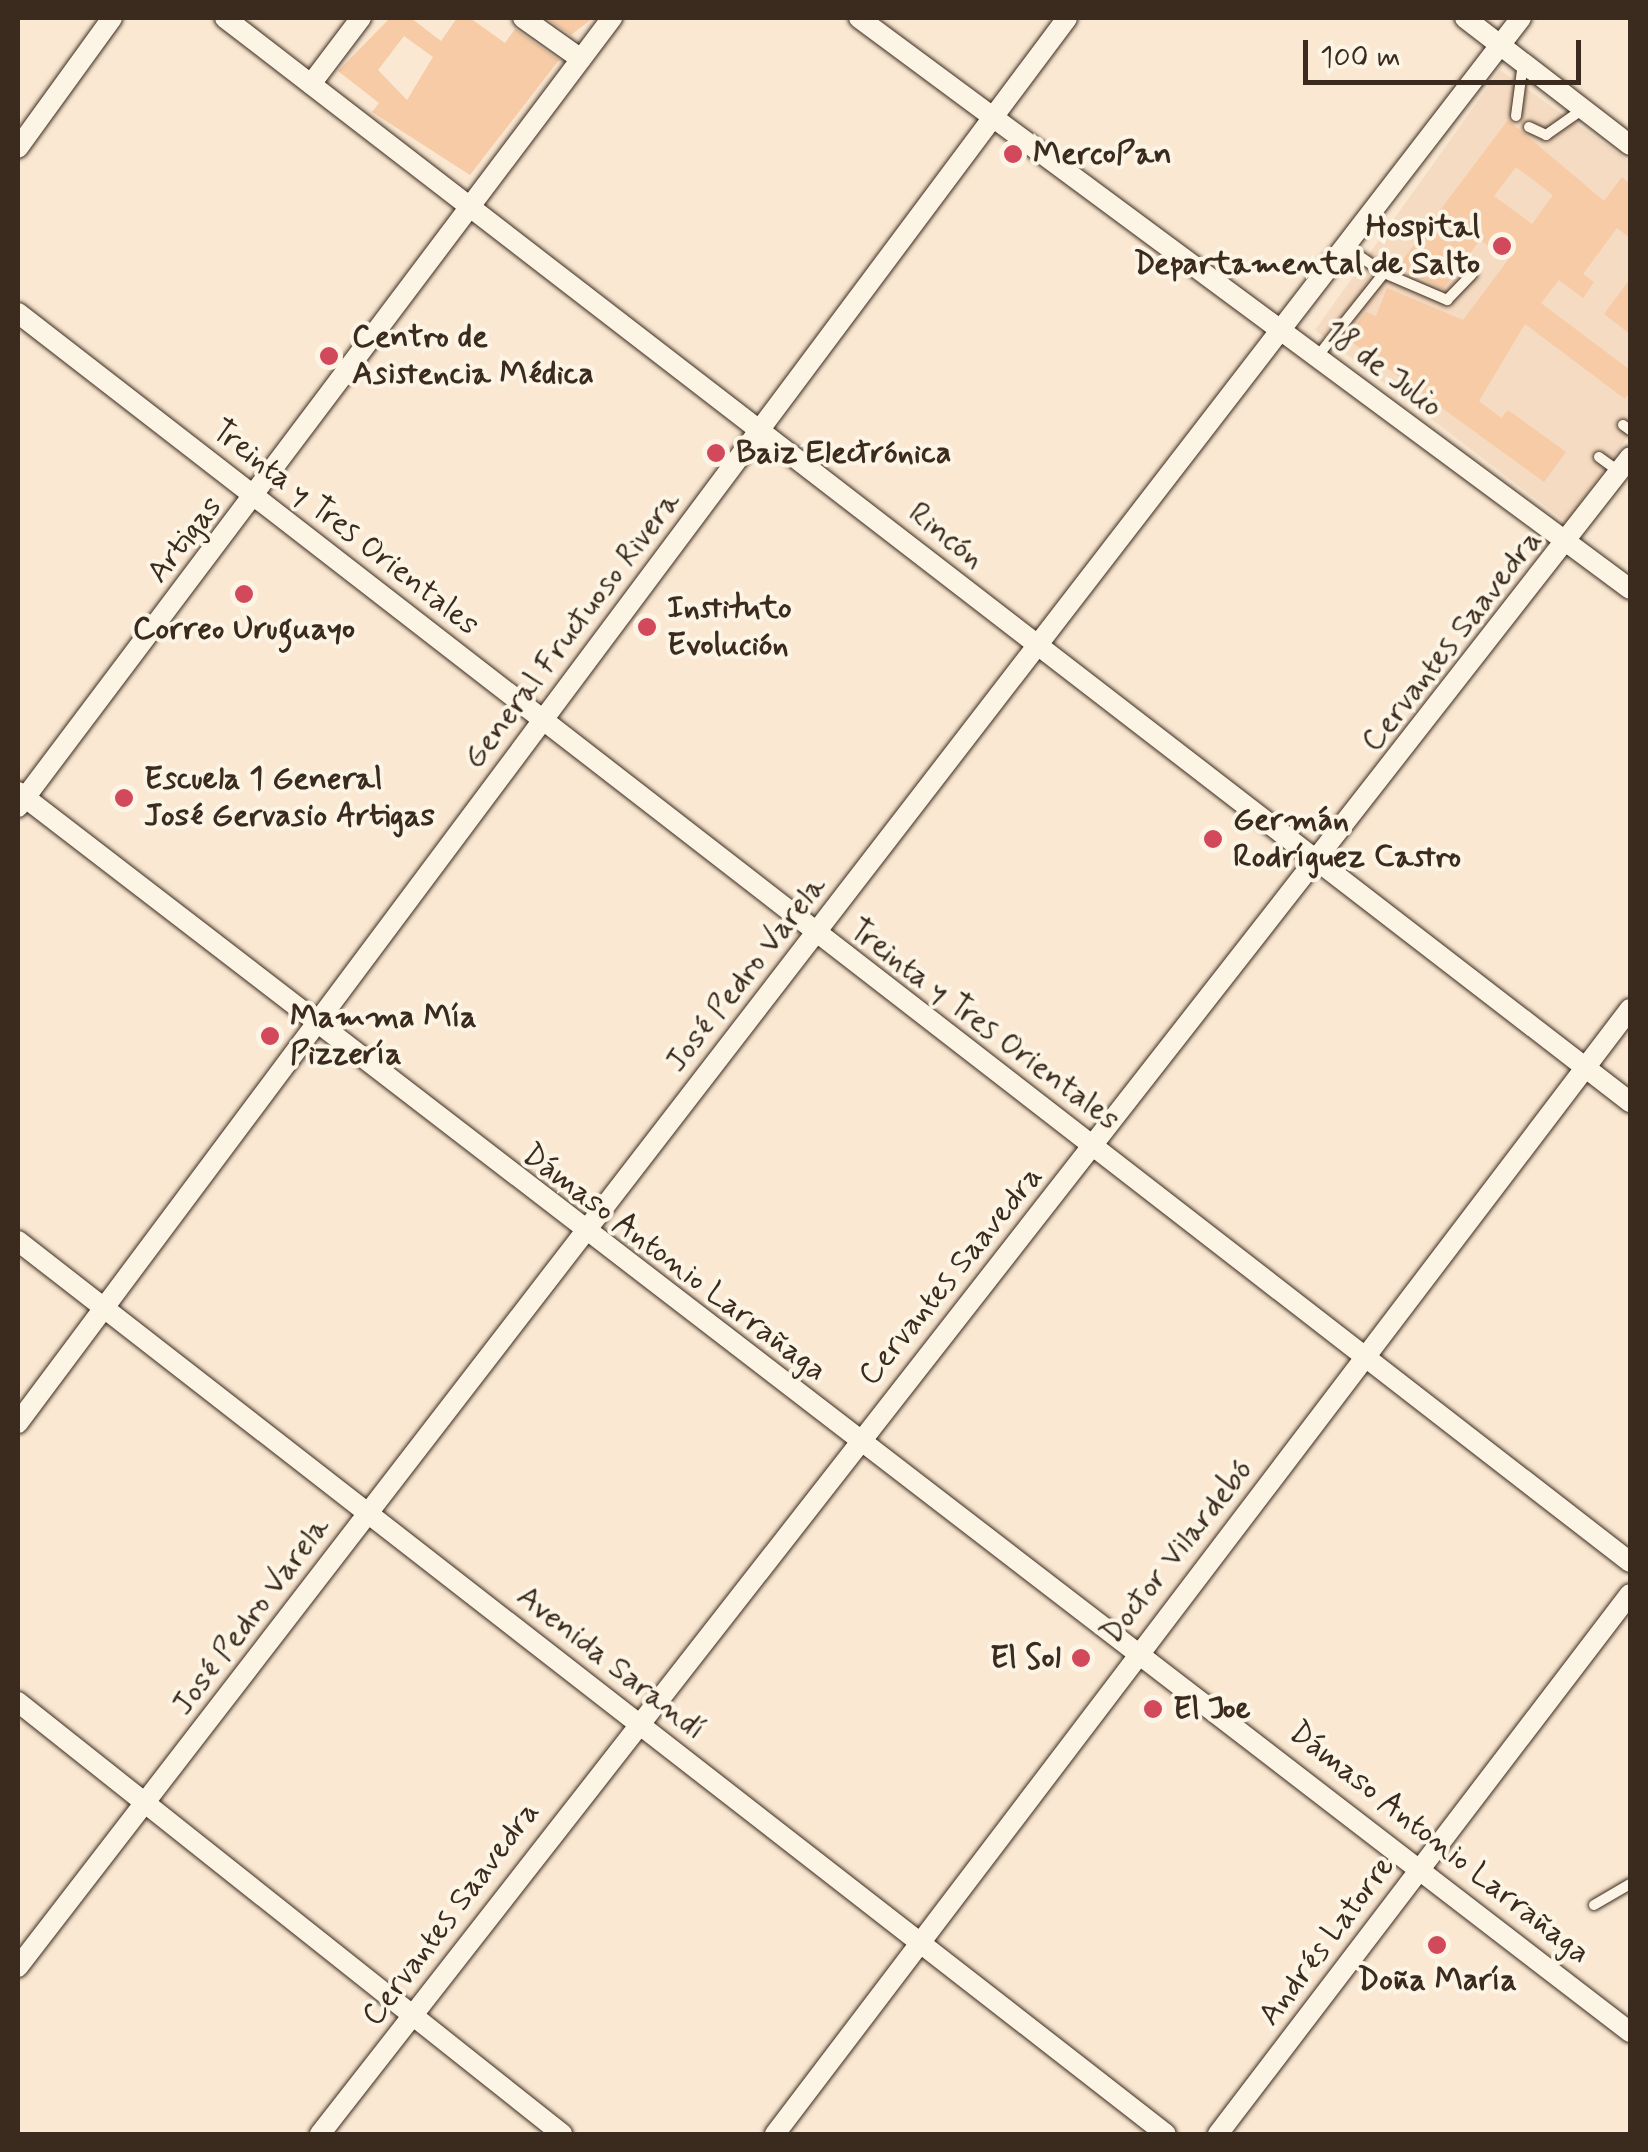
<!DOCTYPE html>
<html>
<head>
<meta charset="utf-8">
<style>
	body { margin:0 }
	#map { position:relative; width:1648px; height:2152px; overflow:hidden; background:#fae8d2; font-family:Mynerve,sans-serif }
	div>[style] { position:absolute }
	.built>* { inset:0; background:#f5dbc1 }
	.building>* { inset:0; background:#f6cba5 }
	.roads { filter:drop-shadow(0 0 2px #3b2a1e) drop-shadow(0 0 2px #3b2a1e) }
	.service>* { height:10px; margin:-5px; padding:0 5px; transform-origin:5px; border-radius:5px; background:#fcf5e5 }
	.minor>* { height:20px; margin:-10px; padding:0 10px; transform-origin:10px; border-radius:10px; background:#fcf5e5 }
	.dots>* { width:28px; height:28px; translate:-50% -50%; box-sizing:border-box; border:5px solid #fcf5e5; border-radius:50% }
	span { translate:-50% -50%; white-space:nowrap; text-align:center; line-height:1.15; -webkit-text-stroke:8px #fcf5e5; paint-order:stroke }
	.poi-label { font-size:32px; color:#3b2a1e; font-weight:700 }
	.left { translate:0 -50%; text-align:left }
	.right { translate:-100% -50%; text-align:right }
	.street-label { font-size:32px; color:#3b2a1e }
	.frame { position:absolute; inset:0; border:20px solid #3b2a1e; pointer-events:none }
	.scale { position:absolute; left:1303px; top:40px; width:278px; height:45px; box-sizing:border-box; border:5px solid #3b2a1e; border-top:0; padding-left:12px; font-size:30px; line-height:35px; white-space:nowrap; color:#3b2a1e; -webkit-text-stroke:8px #fcf5e5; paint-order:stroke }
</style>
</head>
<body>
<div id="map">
	<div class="built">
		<i style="clip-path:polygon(1500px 70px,1630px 162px,1630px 434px,1566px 522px,1315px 330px)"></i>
	</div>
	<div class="building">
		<i style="clip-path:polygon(evenodd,390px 18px,411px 18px,441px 41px,457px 18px,470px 18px,505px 43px,515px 29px,559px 60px,470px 175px,372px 112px,379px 103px,338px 71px,390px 18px,404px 36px,433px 57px,407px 100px,378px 70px,404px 36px)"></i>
		<i style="clip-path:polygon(546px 18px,593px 18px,571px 35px)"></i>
		<i style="clip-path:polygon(evenodd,1508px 120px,1604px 201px,1622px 177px,1630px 184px,1630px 238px,1617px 228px,1583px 274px,1594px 282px,1583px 298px,1559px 280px,1541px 303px,1630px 370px,1630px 391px,1625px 399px,1525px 324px,1479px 401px,1501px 418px,1508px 410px,1566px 452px,1544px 482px,1346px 338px,1366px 312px,1376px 316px,1387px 288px,1463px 320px,1508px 260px,1480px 240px,1443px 289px,1398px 266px,1508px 120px,1516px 167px,1553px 195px,1532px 224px,1494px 196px,1516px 167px)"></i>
		<i style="clip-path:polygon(1630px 279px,1630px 334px,1604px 314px)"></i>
	</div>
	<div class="roads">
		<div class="service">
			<i style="left:1516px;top:116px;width:53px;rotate:-82.5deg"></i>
			<i style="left:1529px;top:127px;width:19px;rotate:25deg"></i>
			<i style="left:1546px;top:135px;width:45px;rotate:-35.1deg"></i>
			<i style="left:1346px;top:247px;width:46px;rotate:34.4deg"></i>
			<i style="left:1317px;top:357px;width:107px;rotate:-51.4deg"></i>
			<i style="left:1384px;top:273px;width:69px;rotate:23.2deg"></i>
			<i style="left:1447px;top:300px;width:36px;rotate:-46deg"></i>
			<i style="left:1623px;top:425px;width:9px;rotate:36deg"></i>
			<i style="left:1599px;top:457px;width:24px;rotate:36deg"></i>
			<i style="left:1594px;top:1905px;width:42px;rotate:-30.3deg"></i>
		</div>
		<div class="minor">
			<i style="left:225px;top:18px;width:1775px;rotate:37.65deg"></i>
			<i style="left:523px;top:18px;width:71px;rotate:35.3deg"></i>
			<i style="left:859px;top:18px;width:959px;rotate:36.52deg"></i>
			<i style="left:1465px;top:18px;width:208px;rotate:37.6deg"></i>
			<i style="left:311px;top:84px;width:83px;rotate:-52.9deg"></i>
			<i style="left:18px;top:148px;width:160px;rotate:-54.1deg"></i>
			<i style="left:18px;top:313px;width:2039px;rotate:37.77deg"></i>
			<i style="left:18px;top:792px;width:2034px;rotate:37.57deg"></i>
			<i style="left:18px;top:807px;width:988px;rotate:-53.03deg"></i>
			<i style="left:18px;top:1241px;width:1454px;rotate:37.88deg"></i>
			<i style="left:18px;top:1423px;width:1753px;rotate:-53.25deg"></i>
			<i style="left:18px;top:1702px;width:695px;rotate:38.45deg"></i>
			<i style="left:18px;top:1967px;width:2461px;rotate:-52.36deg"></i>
			<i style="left:320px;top:2134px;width:2128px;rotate:-52deg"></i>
			<i style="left:775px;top:2134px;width:1413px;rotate:-52.77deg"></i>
			<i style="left:1218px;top:2134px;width:679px;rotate:-52.66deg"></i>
		</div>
	</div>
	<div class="dots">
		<i style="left:1013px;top:154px;background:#d1495b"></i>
		<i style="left:1502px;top:246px;background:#d1495b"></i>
		<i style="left:329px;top:356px;background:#d1495b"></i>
		<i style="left:716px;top:453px;background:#d1495b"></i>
		<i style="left:244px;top:594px;background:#d1495b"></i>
		<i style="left:647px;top:627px;background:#d1495b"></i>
		<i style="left:124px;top:798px;background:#d1495b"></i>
		<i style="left:1213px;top:839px;background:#d1495b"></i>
		<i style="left:270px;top:1036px;background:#d1495b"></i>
		<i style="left:1081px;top:1658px;background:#d1495b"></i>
		<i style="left:1153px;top:1709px;background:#d1495b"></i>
		<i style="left:1437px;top:1945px;background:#d1495b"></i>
	</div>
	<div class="poi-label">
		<span class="left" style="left:1033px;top:154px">MercoPan</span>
		<span class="right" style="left:1480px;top:246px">Hospital<br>Departamental de Salto</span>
		<span class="left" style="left:352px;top:356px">Centro de<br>Asistencia Médica</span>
		<span class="left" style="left:736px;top:453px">Baiz Electrónica</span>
		<span class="left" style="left:667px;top:627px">Instituto<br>Evolución</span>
		<span style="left:244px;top:629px">Correo Uruguayo</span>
		<span class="left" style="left:144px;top:798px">Escuela 1 General<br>José Gervasio Artigas</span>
		<span class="left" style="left:1233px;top:839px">Germán<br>Rodríguez Castro</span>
		<span class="left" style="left:290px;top:1036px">Mamma Mía<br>Pizzería</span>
		<span class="right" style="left:1061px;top:1658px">El Sol</span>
		<span class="left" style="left:1173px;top:1709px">El Joe</span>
		<span style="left:1437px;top:1980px">Doña María</span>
	</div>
	<div class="street-label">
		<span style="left:1383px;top:369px;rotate:37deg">18 de Julio</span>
		<span style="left:345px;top:528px;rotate:38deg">Treinta y Tres Orientales</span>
		<span style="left:946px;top:536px;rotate:38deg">Rincón</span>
		<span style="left:185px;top:540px;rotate:-52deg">Artigas</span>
		<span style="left:572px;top:630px;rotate:-53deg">General Fructuoso Rivera</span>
		<span style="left:1452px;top:641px;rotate:-52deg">Cervantes Saavedra</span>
		<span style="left:746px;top:974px;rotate:-52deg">José Pedro Varela</span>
		<span style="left:984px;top:1025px;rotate:37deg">Treinta y Tres Orientales</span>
		<span style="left:674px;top:1263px;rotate:37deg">Dámaso Antonio Larrañaga</span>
		<span style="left:951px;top:1276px;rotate:-51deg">Cervantes Saavedra</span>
		<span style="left:1177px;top:1552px;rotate:-52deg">Doctor Vilardebó</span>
		<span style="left:251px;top:1616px;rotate:-53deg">José Pedro Varela</span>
		<span style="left:611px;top:1663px;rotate:38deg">Avenida Sarandí</span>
		<span style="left:1439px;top:1843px;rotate:38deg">Dámaso Antonio Larrañaga</span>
		<span style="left:451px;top:1914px;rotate:-53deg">Cervantes Saavedra</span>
		<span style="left:1327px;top:1941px;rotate:-53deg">Andrés Latorre</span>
	</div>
	<div class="frame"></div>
	<div class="scale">100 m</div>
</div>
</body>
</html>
